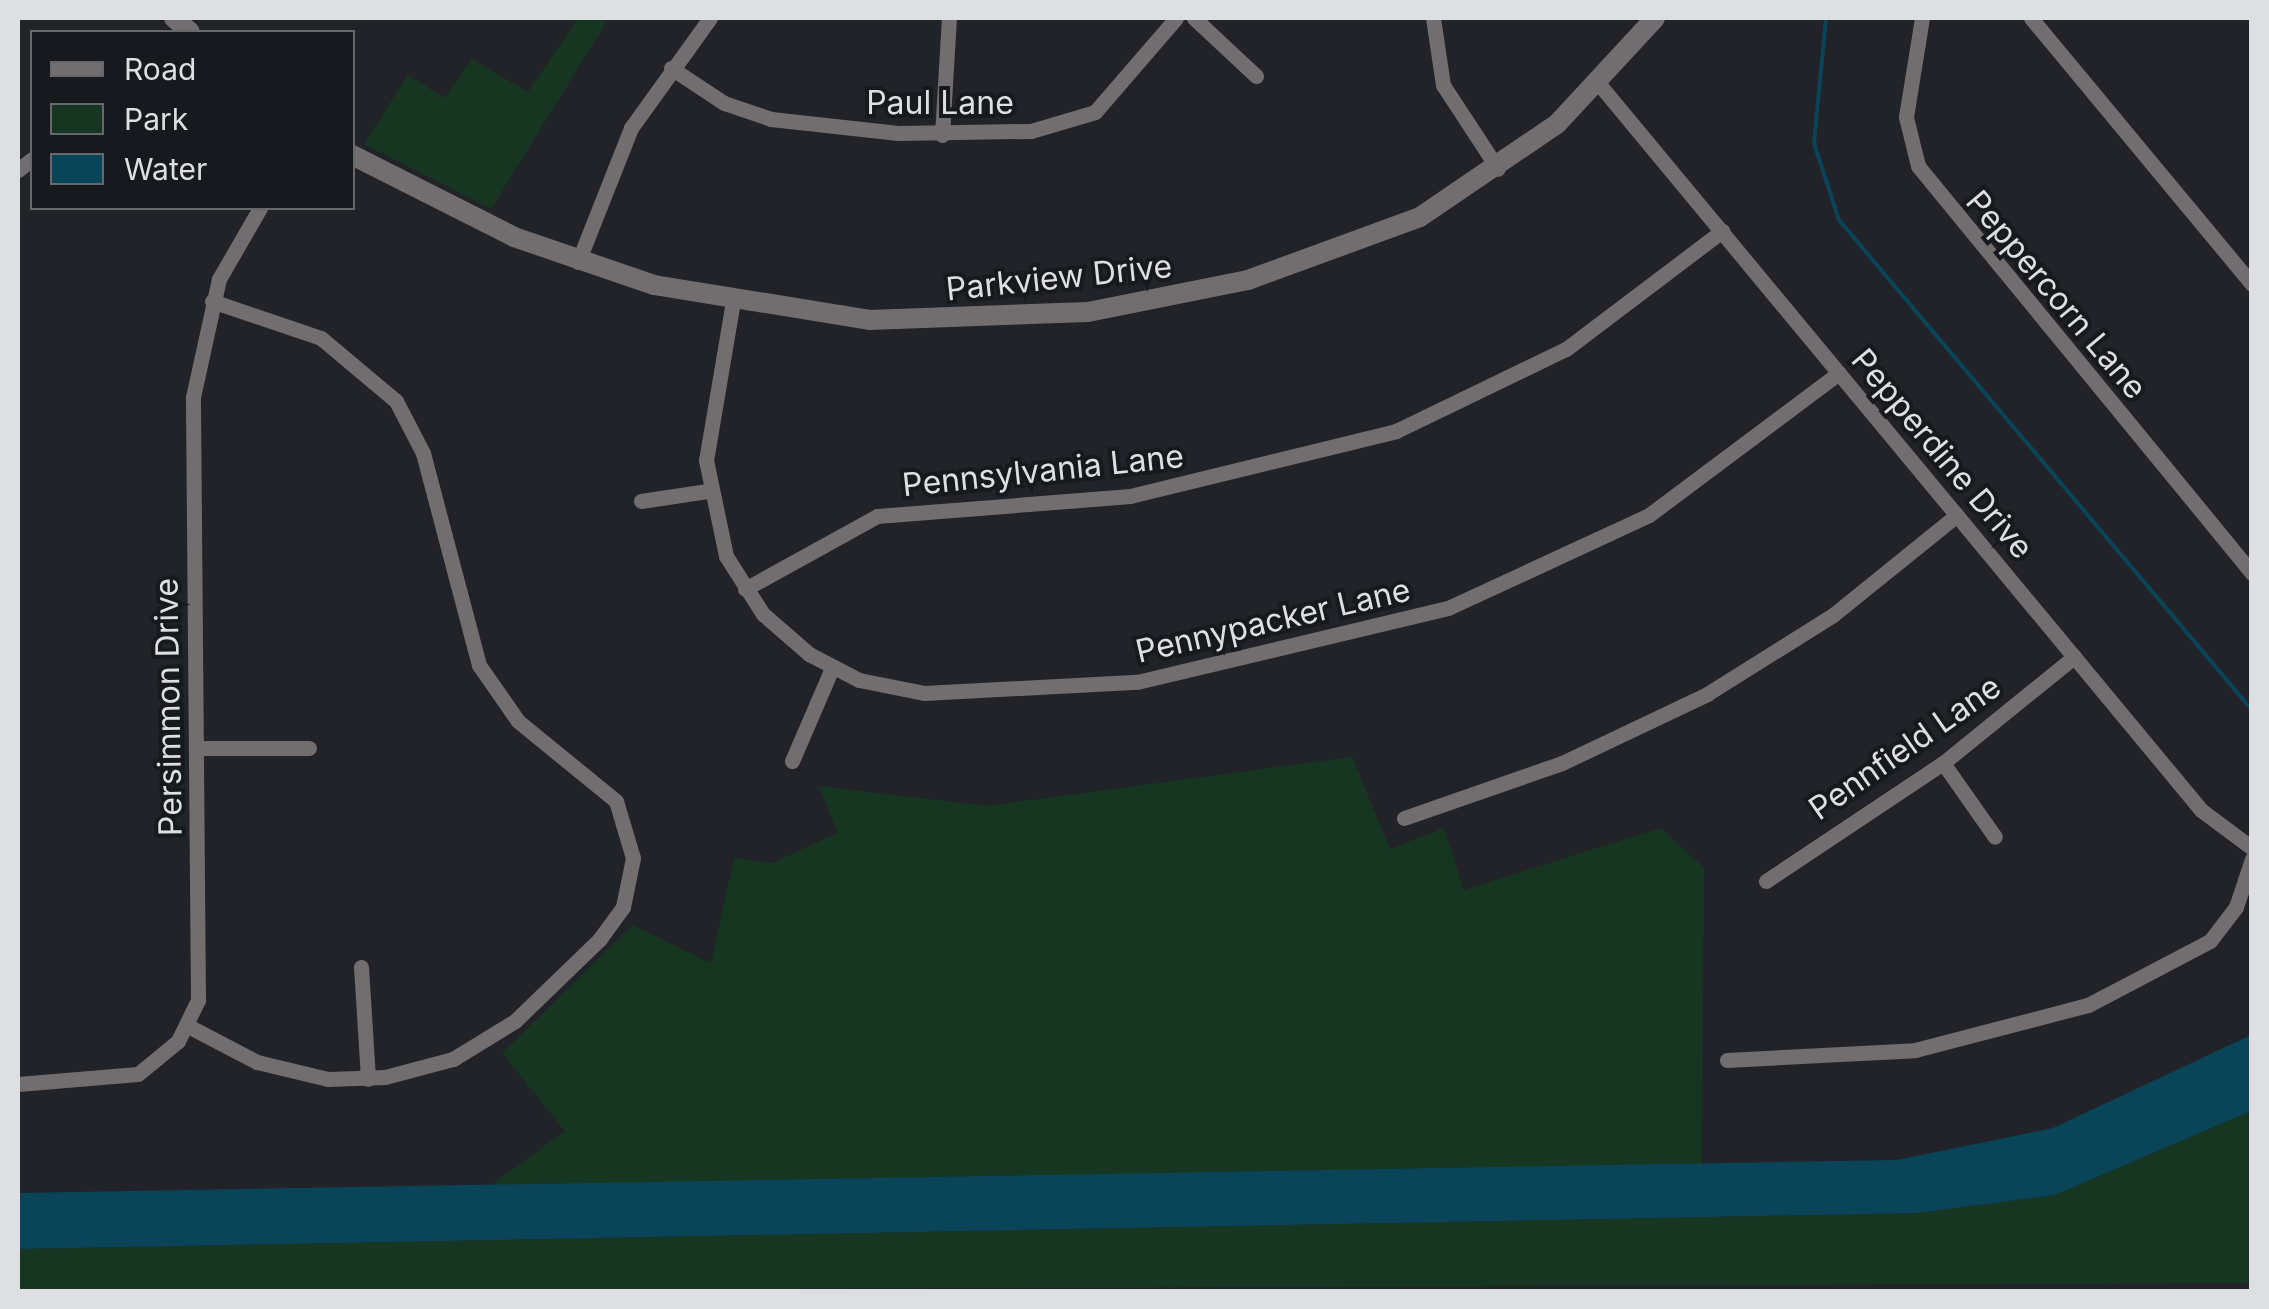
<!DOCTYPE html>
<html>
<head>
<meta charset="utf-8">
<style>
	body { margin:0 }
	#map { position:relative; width:2269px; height:1309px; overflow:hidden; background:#212328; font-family:Inter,sans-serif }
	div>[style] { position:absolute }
	.green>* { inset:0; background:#173622 }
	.water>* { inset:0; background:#0a4458 }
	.stream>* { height:4px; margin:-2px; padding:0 2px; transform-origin:2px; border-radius:2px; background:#0a4458 }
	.minor>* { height:15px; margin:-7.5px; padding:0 7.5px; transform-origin:7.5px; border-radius:7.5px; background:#726e6f }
	.tertiary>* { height:20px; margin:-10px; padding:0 10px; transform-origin:10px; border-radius:10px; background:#726e6f }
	span { translate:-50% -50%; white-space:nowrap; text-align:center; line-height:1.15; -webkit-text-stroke:8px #17191e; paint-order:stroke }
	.street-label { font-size:32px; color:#dedfe2 }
	.frame { position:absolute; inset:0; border:20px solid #dedfe2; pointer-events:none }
	.legend { position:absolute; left:30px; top:30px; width:325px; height:180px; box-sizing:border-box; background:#17191e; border:2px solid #67686c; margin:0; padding:12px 18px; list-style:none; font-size:30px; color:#dedfe2 }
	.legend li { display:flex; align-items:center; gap:20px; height:50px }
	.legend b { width:50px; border:2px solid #67686c }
</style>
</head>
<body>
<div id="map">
	<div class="green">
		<i style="clip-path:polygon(578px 18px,609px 18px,491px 209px,364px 144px,408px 75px,444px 98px,472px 59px,528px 92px)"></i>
		<i style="clip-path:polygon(1352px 757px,1390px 849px,1444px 828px,1464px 890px,1661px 828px,1704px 868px,1702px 1168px,490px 1186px,565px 1131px,502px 1053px,633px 925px,711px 963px,734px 858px,772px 863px,838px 833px,819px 786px,987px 806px)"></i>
		<i style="clip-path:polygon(2251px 1111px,2251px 1283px,18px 1292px,18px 1249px,1918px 1213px,2055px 1195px)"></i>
	</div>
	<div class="water">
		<i style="clip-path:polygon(2251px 1035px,2251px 1111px,2055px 1195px,1918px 1213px,18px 1249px,18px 1193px,1897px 1160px,2053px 1128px)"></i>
	</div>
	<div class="stream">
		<i style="left:1826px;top:18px;width:126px;rotate:95.5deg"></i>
		<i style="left:1814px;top:143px;width:81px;rotate:72deg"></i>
		<i style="left:1839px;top:220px;width:641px;rotate:49.87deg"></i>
	</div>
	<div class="minor">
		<i style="left:1194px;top:18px;width:85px;rotate:43.1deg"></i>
		<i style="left:1433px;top:18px;width:68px;rotate:81.5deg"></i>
		<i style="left:1443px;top:85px;width:100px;rotate:56.8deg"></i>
		<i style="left:1922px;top:18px;width:100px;rotate:99.2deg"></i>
		<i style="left:1906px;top:117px;width:50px;rotate:76.2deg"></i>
		<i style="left:1918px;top:166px;width:527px;rotate:50.63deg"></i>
		<i style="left:2031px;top:18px;width:346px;rotate:50.3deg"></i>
		<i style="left:671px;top:68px;width:64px;rotate:33.4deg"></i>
		<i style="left:724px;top:103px;width:50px;rotate:18.8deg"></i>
		<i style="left:771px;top:119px;width:128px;rotate:6.3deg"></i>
		<i style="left:898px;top:133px;width:133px;rotate:-0.9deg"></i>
		<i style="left:1031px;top:131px;width:67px;rotate:-16.5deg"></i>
		<i style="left:1095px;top:112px;width:124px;rotate:-49.2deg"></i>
		<i style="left:1599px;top:84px;width:943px;rotate:50.33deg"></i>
		<i style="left:2201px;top:810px;width:64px;rotate:36.7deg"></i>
		<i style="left:942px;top:135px;width:117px;rotate:-86.6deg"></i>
		<i style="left:18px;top:170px;width:18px;rotate:-38deg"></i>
		<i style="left:578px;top:262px;width:144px;rotate:-68.4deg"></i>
		<i style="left:631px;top:128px;width:135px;rotate:-54.3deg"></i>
		<i style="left:733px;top:301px;width:161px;rotate:99.6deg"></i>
		<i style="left:706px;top:460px;width:98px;rotate:78.2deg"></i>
		<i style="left:726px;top:556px;width:69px;rotate:57.5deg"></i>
		<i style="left:763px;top:614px;width:61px;rotate:41deg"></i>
		<i style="left:809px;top:654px;width:56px;rotate:27.5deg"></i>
		<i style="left:859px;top:680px;width:66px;rotate:11.3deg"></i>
		<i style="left:924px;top:693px;width:213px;rotate:-3deg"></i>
		<i style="left:1137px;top:682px;width:320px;rotate:-13.4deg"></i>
		<i style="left:1448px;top:608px;width:221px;rotate:-24.8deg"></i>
		<i style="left:1649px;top:515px;width:237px;rotate:-36.8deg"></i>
		<i style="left:641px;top:501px;width:67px;rotate:-8.6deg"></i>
		<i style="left:745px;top:589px;width:151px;rotate:-28.9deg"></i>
		<i style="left:877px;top:516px;width:254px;rotate:-4.5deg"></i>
		<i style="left:1130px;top:496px;width:274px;rotate:-13.7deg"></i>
		<i style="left:1396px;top:431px;width:189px;rotate:-25.8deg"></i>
		<i style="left:1566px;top:349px;width:196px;rotate:-37.1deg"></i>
		<i style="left:197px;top:748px;width:112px"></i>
		<i style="left:792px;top:761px;width:101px;rotate:-66.7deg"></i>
		<i style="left:1943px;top:763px;width:90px;rotate:54.9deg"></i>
		<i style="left:1404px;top:818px;width:167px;rotate:-19.2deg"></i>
		<i style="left:1562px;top:763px;width:161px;rotate:-25.4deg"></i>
		<i style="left:1707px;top:694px;width:149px;rotate:-32.1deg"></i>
		<i style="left:1833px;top:615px;width:159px;rotate:-38.9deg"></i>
		<i style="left:1766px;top:881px;width:213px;rotate:-33.7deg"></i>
		<i style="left:1943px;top:763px;width:169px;rotate:-39deg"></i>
		<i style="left:361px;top:967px;width:112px;rotate:86.4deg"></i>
		<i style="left:188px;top:1026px;width:78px;rotate:27.6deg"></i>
		<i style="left:257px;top:1062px;width:73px;rotate:13.5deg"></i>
		<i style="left:328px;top:1079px;width:57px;rotate:-2deg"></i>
		<i style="left:385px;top:1077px;width:70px;rotate:-14.8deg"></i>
		<i style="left:453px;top:1059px;width:73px;rotate:-31.5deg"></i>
		<i style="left:515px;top:1021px;width:117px;rotate:-44deg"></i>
		<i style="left:599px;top:940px;width:41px;rotate:-54deg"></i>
		<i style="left:623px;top:907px;width:50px;rotate:-78.5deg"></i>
		<i style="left:633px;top:858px;width:59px;rotate:-106.6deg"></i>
		<i style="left:616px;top:801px;width:127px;rotate:-140.8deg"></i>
		<i style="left:518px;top:721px;width:68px;rotate:-124.9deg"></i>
		<i style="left:479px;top:665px;width:219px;rotate:-104.8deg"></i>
		<i style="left:423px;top:453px;width:59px;rotate:-117.4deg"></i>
		<i style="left:396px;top:401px;width:98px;rotate:-140deg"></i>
		<i style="left:321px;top:338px;width:115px;rotate:-161.3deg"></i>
		<i style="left:1727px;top:1060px;width:188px;rotate:-3deg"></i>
		<i style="left:1915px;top:1050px;width:179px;rotate:-14.6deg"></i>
		<i style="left:2088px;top:1005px;width:138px;rotate:-27.7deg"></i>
		<i style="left:2210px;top:941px;width:43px;rotate:-52.6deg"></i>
		<i style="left:2236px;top:907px;width:51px;rotate:-71.6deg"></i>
		<i style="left:18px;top:1084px;width:120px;rotate:-4.8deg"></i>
		<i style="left:138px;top:1074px;width:52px;rotate:-39.5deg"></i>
		<i style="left:178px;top:1041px;width:46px;rotate:-64deg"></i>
		<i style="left:198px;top:1000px;width:603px;rotate:-90.48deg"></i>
		<i style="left:193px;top:397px;width:121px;rotate:-77.6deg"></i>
		<i style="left:219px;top:279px;width:82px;rotate:-60deg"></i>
	</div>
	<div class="tertiary">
		<i style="left:174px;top:18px;width:21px;rotate:41deg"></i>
		<i style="left:352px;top:155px;width:182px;rotate:26.8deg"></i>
		<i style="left:514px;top:237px;width:148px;rotate:18.9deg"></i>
		<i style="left:654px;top:285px;width:218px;rotate:9.2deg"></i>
		<i style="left:869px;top:320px;width:219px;rotate:-2.1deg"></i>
		<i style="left:1088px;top:312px;width:163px;rotate:-11.3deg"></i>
		<i style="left:1248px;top:280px;width:183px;rotate:-20.1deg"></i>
		<i style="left:1420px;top:217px;width:166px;rotate:-34.2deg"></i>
		<i style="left:1557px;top:124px;width:144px;rotate:-47.2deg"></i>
	</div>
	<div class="street-label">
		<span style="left:940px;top:103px">Paul Lane</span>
		<span style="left:1059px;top:278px;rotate:-6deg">Parkview Drive</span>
		<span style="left:2056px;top:295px;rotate:50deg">Peppercorn Lane</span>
		<span style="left:1942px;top:454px;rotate:50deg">Pepperdine Drive</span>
		<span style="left:1043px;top:471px;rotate:-6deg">Pennsylvania Lane</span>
		<span style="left:1273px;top:621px;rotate:-13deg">Pennypacker Lane</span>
		<span style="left:169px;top:707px;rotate:-91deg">Persimmon Drive</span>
		<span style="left:1905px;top:748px;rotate:-35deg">Pennfield Lane</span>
	</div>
	<div class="frame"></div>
	<ul class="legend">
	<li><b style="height:12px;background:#726e6f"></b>Road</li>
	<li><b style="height:28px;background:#173622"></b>Park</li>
	<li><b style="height:28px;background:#0a4458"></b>Water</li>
	</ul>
</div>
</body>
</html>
